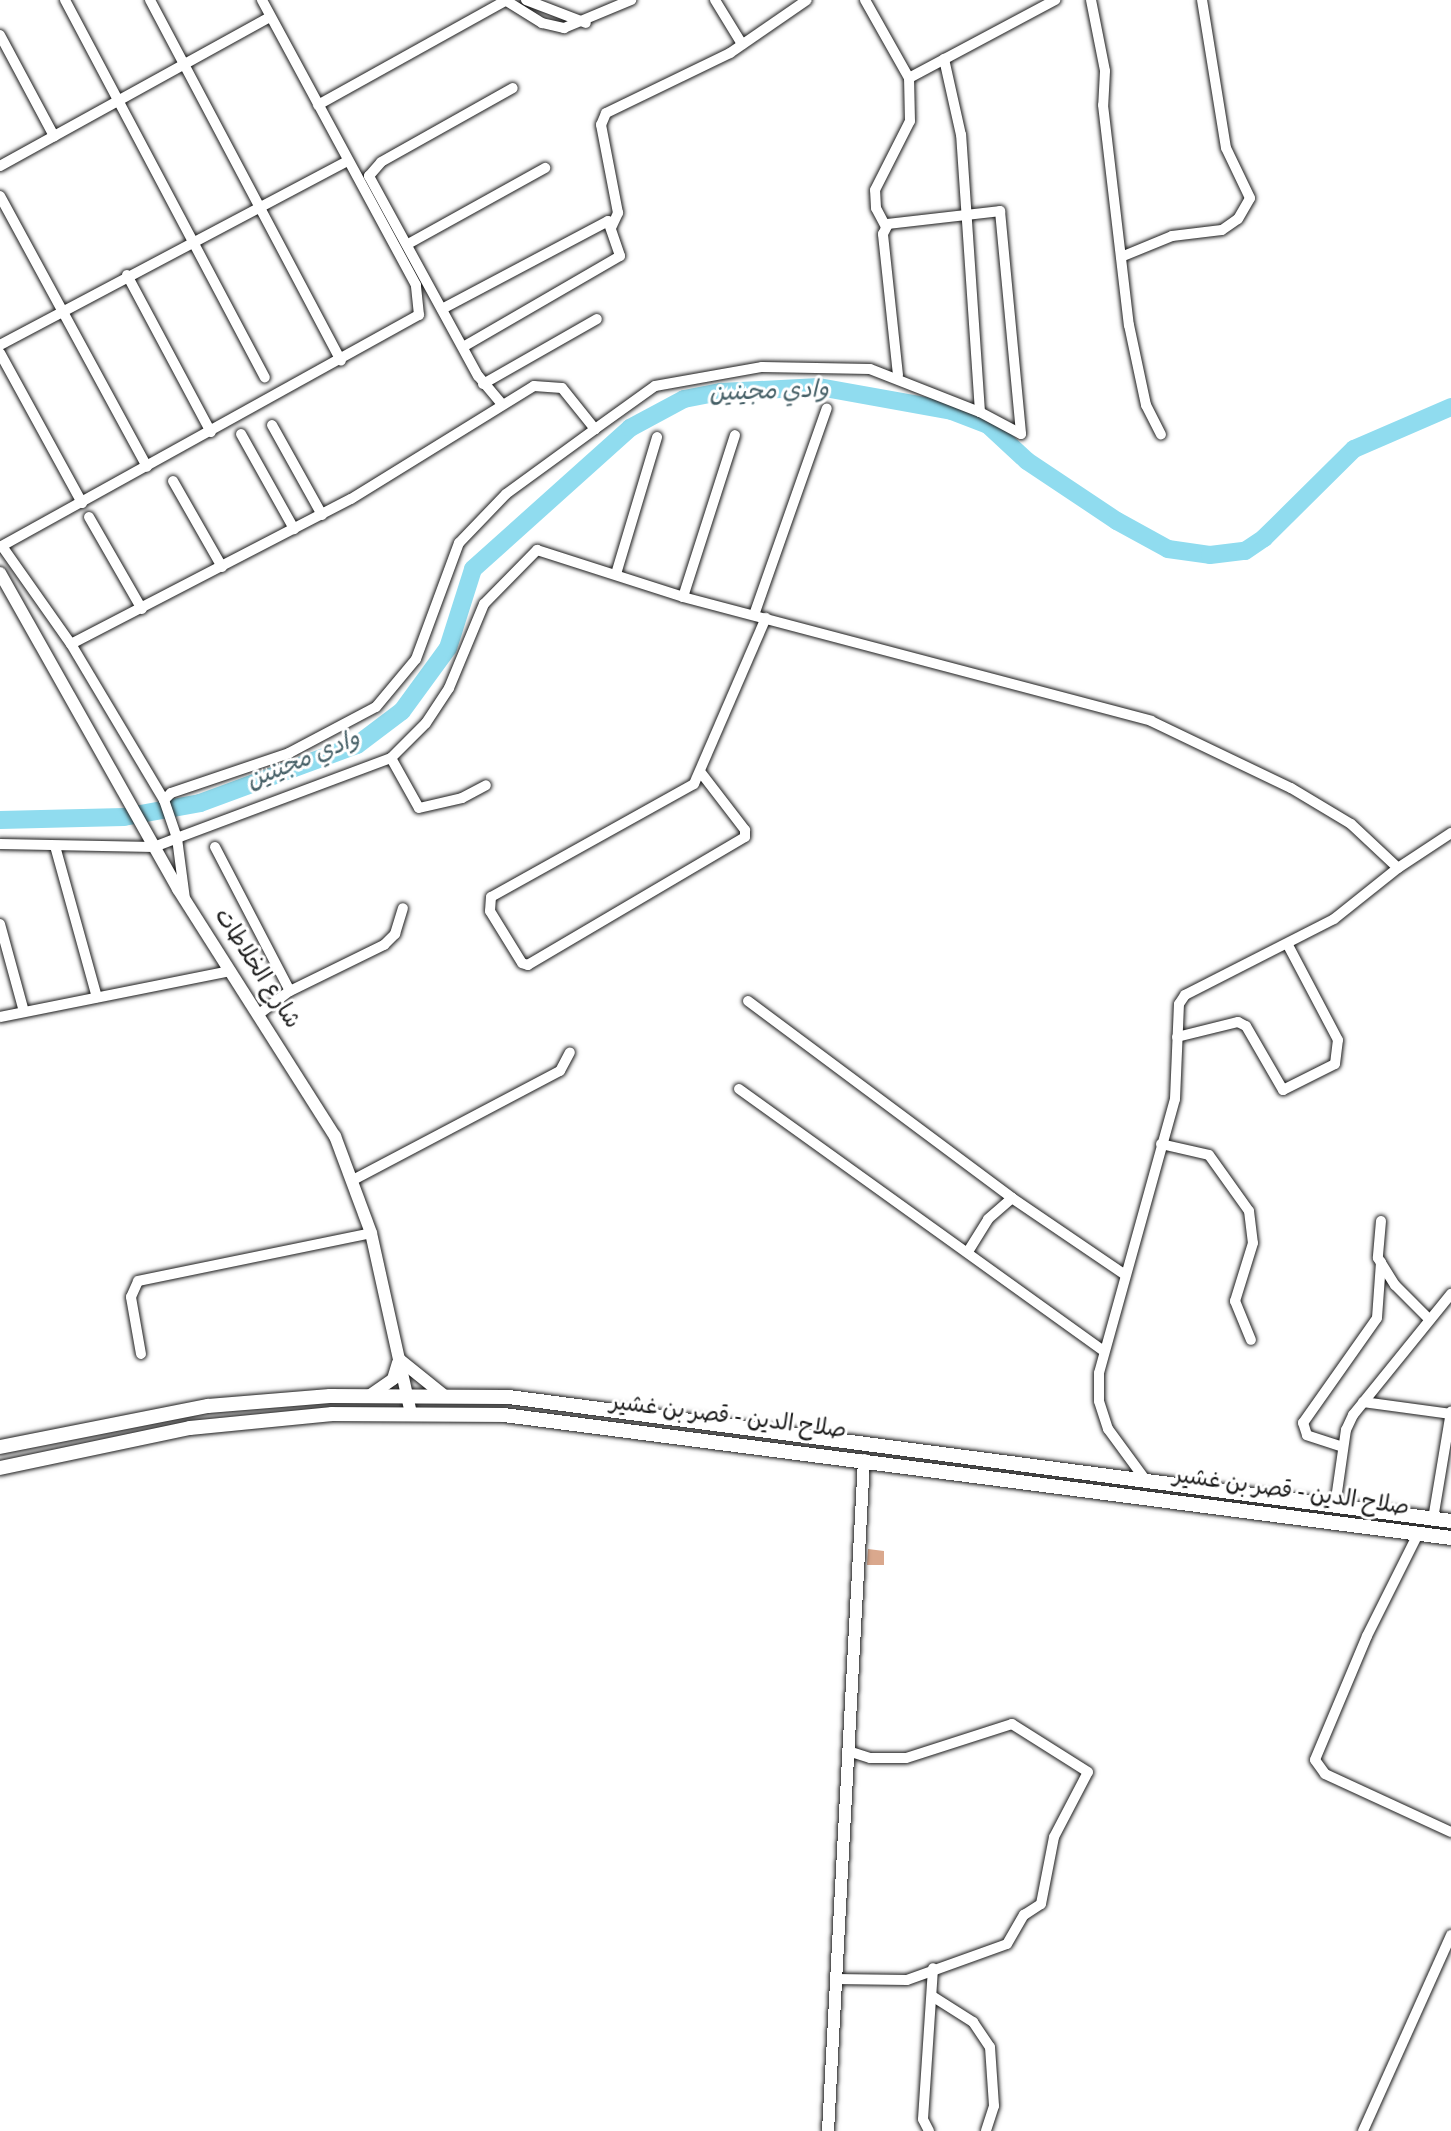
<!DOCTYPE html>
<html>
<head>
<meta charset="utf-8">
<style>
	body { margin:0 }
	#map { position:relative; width:1451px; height:2131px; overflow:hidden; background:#fff; font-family:Dekko,"Playpen Sans Arabic",sans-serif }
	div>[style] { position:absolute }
	.river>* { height:18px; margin:-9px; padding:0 9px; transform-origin:9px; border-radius:9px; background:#90dcef }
	.building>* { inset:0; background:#daa88d }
	.roads { filter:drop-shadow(0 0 2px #1c1c1c) drop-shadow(0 0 2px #1c1c1c) }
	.minor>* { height:10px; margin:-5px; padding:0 5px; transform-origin:5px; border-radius:5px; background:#fff }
	.major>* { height:12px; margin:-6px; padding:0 6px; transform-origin:6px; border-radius:6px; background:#fff }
	.highway>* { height:14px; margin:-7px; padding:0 7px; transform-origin:7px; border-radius:7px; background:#fff }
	span { translate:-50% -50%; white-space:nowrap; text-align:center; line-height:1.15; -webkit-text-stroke:6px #fff; paint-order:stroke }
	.street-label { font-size:23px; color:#1c1c1c }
	.water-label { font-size:24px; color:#455f66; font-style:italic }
</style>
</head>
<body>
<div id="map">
	<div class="river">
		<i style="left:0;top:820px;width:124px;rotate:-1.4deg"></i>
		<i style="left:124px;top:817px;width:77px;rotate:-10.4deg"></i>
		<i style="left:200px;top:803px;width:167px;rotate:-20.3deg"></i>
		<i style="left:357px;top:745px;width:56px;rotate:-37.1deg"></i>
		<i style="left:402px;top:711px;width:78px;rotate:-53.9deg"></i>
		<i style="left:448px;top:648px;width:83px;rotate:-72.4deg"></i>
		<i style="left:473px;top:569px;width:211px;rotate:-41.9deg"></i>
		<i style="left:630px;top:428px;width:61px;rotate:-28.2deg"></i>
		<i style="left:684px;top:399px;width:38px;rotate:-11deg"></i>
		<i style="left:721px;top:392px;width:98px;rotate:-2.9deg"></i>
		<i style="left:819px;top:387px;width:135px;rotate:10.2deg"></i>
		<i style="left:952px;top:411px;width:39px;rotate:21deg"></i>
		<i style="left:988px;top:425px;width:53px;rotate:42.7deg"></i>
		<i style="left:1027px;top:461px;width:108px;rotate:33.7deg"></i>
		<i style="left:1117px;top:521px;width:58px;rotate:28.8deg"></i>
		<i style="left:1168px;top:549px;width:42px;rotate:8.1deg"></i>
		<i style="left:1210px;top:555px;width:35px;rotate:-7deg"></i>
		<i style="left:1245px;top:551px;width:23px;rotate:-34deg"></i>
		<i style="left:1264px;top:538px;width:127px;rotate:-44.7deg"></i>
		<i style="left:1354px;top:449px;width:106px;rotate:-23.4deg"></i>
	</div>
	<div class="building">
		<i style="clip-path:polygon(868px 1549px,884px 1551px,884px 1565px,867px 1565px)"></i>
	</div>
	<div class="roads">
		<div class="minor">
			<i style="left:65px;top:0;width:427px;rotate:62.1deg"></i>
			<i style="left:150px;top:0;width:408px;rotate:62.1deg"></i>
			<i style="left:505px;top:0;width:44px;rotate:31.9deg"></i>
			<i style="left:542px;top:23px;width:23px;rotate:13deg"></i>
			<i style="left:564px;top:28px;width:73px;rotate:-22.7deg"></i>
			<i style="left:526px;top:0;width:64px;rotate:21deg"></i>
			<i style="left:715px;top:0;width:52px;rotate:58.5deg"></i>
			<i style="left:865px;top:0;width:90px;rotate:60.6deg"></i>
			<i style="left:909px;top:78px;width:166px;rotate:-28.1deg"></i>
			<i style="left:1091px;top:0;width:72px;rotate:78.8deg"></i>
			<i style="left:1105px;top:71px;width:34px;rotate:93deg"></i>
			<i style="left:1103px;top:105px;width:222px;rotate:83.3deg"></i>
			<i style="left:1129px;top:325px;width:82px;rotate:78deg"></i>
			<i style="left:1146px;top:405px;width:33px;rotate:63deg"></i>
			<i style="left:0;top:35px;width:115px;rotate:61.9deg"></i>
			<i style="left:318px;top:105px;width:216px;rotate:-29.1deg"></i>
			<i style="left:0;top:166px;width:308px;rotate:-28.9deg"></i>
			<i style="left:0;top:196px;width:308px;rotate:61.5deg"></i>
			<i style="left:886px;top:227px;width:21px;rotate:-118deg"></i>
			<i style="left:876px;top:208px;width:18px;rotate:-93deg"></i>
			<i style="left:875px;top:190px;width:77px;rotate:-63.1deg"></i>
			<i style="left:910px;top:121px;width:43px;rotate:-91.3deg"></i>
			<i style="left:611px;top:228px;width:17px;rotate:-65deg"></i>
			<i style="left:618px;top:213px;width:90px;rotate:-100.9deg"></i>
			<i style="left:601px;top:125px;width:13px;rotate:-67deg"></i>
			<i style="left:606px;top:113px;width:138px;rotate:-25.8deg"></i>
			<i style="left:730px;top:53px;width:93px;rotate:-34.5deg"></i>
			<i style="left:408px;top:244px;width:157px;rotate:-29deg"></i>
			<i style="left:1121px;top:257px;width:55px;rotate:-22.4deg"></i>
			<i style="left:1172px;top:236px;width:50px;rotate:-6.8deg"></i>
			<i style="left:1222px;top:230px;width:19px;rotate:-35deg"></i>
			<i style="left:1238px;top:219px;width:24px;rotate:-60deg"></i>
			<i style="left:1250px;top:198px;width:55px;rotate:-115.6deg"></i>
			<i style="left:1226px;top:148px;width:150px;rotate:-99.2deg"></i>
			<i style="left:127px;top:275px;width:178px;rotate:61.9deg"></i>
			<i style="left:442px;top:309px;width:188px;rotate:-27.9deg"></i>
			<i style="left:608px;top:221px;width:37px;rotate:71deg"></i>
			<i style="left:620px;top:256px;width:181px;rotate:149.9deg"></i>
			<i style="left:0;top:345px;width:394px;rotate:-27.9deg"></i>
			<i style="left:0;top:353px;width:171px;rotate:61.3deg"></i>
			<i style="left:898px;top:375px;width:142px;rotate:-96.1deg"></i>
			<i style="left:883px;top:234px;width:11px;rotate:-63deg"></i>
			<i style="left:888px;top:224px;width:113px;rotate:-6.6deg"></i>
			<i style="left:1000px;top:211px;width:224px;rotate:84.6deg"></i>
			<i style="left:1021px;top:434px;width:47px;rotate:-151.8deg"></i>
			<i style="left:483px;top:384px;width:131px;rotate:-29.7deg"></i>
			<i style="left:501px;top:403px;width:35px;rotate:-130deg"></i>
			<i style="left:478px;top:376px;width:228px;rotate:-118.6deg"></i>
			<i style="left:369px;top:176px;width:18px;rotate:-49deg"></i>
			<i style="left:381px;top:162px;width:151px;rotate:-29.3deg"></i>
			<i style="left:272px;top:425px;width:103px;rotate:60.9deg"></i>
			<i style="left:241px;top:434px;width:109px;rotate:60.8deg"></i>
			<i style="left:173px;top:481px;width:99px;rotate:60.3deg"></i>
			<i style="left:89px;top:517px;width:106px;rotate:60.1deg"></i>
			<i style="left:2px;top:546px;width:120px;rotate:54.9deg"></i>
			<i style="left:71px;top:644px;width:315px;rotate:-27.4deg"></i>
			<i style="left:351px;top:499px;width:215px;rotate:-31.7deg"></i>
			<i style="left:534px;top:386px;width:28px;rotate:4deg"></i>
			<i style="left:562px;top:388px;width:53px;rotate:51.2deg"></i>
			<i style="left:595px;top:429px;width:74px;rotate:-35.6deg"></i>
			<i style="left:655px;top:386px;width:109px;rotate:-10.1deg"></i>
			<i style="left:762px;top:367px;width:108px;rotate:1.1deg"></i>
			<i style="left:870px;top:369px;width:118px;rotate:21.4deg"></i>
			<i style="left:980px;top:412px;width:278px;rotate:-93.9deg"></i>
			<i style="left:961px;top:135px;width:78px;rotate:-102.6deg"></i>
			<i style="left:0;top:547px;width:479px;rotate:-29deg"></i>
			<i style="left:419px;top:315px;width:30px;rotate:-96deg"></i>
			<i style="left:416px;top:285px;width:324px;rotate:-118.4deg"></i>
			<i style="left:616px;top:574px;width:143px;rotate:-73.3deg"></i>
			<i style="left:683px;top:597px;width:170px;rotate:-72.2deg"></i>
			<i style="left:754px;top:615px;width:219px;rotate:-70.6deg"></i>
			<i style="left:71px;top:644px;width:182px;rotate:59.2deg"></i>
			<i style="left:391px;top:758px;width:57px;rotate:60.8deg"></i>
			<i style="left:419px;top:808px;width:44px;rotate:-13.1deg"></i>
			<i style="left:462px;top:798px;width:27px;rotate:-28deg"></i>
			<i style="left:702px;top:774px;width:71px;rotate:52.5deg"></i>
			<i style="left:745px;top:830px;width:7px;rotate:90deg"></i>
			<i style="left:745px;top:837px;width:252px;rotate:149.5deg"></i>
			<i style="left:528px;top:965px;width:6px;rotate:-162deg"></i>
			<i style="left:522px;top:963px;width:61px;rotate:-121.6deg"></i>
			<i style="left:490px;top:911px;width:14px;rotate:-86deg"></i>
			<i style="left:491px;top:897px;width:232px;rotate:-29.1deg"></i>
			<i style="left:694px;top:784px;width:181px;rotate:-66.6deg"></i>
			<i style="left:0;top:844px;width:154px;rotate:1.1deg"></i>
			<i style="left:154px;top:847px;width:25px;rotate:-21deg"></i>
			<i style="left:177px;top:838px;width:40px;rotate:-108.9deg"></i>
			<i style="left:164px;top:800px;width:10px;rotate:-45deg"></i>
			<i style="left:171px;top:793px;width:125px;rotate:-18.7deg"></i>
			<i style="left:289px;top:753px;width:98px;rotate:-27.9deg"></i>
			<i style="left:376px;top:707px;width:62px;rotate:-50.2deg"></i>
			<i style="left:416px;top:659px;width:124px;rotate:-69.7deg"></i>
			<i style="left:459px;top:543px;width:68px;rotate:-46.2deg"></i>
			<i style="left:506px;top:494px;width:110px;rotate:-36.1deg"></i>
			<i style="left:55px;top:846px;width:157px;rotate:74.5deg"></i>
			<i style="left:215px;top:847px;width:162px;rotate:62.5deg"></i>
			<i style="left:185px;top:899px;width:62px;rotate:-97.5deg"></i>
			<i style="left:177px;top:838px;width:228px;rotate:-20.5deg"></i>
			<i style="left:391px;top:758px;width:49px;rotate:-45deg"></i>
			<i style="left:426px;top:723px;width:42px;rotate:-56.7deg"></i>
			<i style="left:449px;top:688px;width:91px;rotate:-67.4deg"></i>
			<i style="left:484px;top:604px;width:76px;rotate:-45.5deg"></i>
			<i style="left:537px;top:550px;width:153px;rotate:17.8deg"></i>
			<i style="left:683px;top:597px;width:484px;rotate:14.8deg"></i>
			<i style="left:1151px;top:721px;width:155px;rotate:25.6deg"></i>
			<i style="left:1291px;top:788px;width:70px;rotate:31deg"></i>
			<i style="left:1351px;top:824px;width:64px;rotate:43.1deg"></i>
			<i style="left:1398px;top:868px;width:64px;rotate:-33.4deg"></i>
			<i style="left:0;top:924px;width:91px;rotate:74.7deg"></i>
			<i style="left:748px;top:1001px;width:329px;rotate:36.7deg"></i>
			<i style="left:259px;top:1014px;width:39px;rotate:-37deg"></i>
			<i style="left:290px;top:991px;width:105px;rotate:-26.1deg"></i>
			<i style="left:384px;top:945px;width:16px;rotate:-45deg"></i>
			<i style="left:395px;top:934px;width:27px;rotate:-73deg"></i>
			<i style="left:0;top:1017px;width:235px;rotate:-11.3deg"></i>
			<i style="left:1177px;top:1037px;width:63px;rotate:-13.8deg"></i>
			<i style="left:1238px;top:1022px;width:9px;rotate:27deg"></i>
			<i style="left:1246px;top:1026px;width:74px;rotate:60deg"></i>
			<i style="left:1283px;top:1090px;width:58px;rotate:-26.6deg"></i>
			<i style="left:1335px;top:1064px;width:24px;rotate:-83deg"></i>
			<i style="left:1338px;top:1040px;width:107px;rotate:-117.8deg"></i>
			<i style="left:739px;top:1089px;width:449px;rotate:35.7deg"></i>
			<i style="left:1161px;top:1144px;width:49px;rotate:12.9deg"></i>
			<i style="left:1209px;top:1155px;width:69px;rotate:54.5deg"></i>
			<i style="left:1249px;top:1211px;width:32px;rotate:83deg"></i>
			<i style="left:1253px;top:1243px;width:61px;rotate:107.2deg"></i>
			<i style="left:1235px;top:1301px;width:42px;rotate:67.7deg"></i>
			<i style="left:353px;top:1180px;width:234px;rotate:-27.8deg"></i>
			<i style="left:560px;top:1071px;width:21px;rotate:-62deg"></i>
			<i style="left:1381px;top:1221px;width:37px;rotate:95deg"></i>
			<i style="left:1378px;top:1258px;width:32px;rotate:58deg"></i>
			<i style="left:1395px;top:1285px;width:48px;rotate:45deg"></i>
			<i style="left:969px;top:1250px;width:36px;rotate:-58deg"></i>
			<i style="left:988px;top:1219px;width:32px;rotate:-41deg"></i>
			<i style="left:1012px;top:1198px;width:135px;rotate:34.2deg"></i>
			<i style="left:141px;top:1354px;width:58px;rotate:-100deg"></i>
			<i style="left:131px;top:1297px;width:17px;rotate:-66deg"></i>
			<i style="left:138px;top:1281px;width:238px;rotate:-11.6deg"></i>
			<i style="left:1363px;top:1402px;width:89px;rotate:7.8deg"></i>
			<i style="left:1343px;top:1447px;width:38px;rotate:-162deg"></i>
			<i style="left:1307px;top:1435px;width:13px;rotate:-108deg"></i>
			<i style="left:1303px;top:1423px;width:128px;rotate:-54.8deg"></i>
			<i style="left:1377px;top:1318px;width:56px;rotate:-85.9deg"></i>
			<i style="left:1147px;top:1482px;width:66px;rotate:-126.3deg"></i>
			<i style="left:1108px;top:1429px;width:29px;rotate:-108deg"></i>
			<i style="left:1099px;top:1401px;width:28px;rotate:-90deg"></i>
			<i style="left:1099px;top:1373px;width:284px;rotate:-74.5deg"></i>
			<i style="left:1175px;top:1099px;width:95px;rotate:-87.6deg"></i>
			<i style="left:1179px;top:1004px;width:11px;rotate:-56deg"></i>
			<i style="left:1185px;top:995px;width:167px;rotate:-27deg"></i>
			<i style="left:1334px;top:919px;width:82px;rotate:-38.6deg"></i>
			<i style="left:1335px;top:1506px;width:77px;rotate:-81.8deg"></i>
			<i style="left:1346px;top:1430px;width:17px;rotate:-65deg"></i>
			<i style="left:1353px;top:1415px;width:156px;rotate:-51deg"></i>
			<i style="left:1433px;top:1519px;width:109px;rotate:-80.5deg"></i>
			<i style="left:1418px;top:1534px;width:114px;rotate:116.6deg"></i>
			<i style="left:1367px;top:1636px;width:134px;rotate:112.8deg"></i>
			<i style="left:1315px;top:1760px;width:17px;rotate:54deg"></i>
			<i style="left:1325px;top:1774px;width:139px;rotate:24.7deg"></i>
			<i style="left:835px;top:1979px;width:72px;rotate:0.8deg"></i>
			<i style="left:907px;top:1980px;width:106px;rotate:-19.8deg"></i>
			<i style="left:1007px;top:1944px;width:34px;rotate:-60deg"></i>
			<i style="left:1024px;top:1915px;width:20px;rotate:-33deg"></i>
			<i style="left:1041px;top:1904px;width:68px;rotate:-79deg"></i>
			<i style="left:1054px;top:1837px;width:73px;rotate:-62.4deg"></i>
			<i style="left:1088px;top:1772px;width:90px;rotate:-147.7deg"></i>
			<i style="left:1012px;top:1724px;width:111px;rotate:162.2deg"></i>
			<i style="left:906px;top:1758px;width:36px;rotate:180deg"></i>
			<i style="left:870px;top:1758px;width:23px;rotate:-162deg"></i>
			<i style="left:932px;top:1996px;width:49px;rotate:32.4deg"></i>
			<i style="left:973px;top:2022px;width:30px;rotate:56deg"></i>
			<i style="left:990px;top:2047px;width:59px;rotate:86.1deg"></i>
			<i style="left:994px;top:2106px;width:26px;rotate:108deg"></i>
			<i style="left:929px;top:2131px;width:13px;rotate:-117deg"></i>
			<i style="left:923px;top:2119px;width:151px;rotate:-86.2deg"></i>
			<i style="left:1363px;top:2131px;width:215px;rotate:-65.8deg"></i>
		</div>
		<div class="major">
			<i style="left:0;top:573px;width:363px;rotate:60.6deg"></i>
			<i style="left:178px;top:889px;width:293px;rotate:57.6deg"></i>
			<i style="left:335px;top:1136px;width:103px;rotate:69.6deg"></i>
			<i style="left:371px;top:1233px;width:185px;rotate:77.5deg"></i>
			<i style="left:400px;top:1360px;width:59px;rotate:38.8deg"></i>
			<i style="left:369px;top:1396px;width:29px;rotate:-35deg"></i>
			<i style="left:393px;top:1379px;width:17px;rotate:-73deg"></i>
			<i style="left:828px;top:2131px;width:672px;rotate:-86.93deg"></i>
		</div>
		<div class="highway">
			<i style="left:0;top:1447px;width:212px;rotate:-11.2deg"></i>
			<i style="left:208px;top:1406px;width:122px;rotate:-4.7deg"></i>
			<i style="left:330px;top:1396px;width:179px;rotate:0.3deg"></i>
			<i style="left:509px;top:1397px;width:950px;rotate:7.5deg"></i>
			<i style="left:0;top:1468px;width:194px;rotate:-11.9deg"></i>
			<i style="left:190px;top:1428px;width:143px;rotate:-5.6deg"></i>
			<i style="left:332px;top:1414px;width:172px;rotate:0.3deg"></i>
			<i style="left:504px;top:1415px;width:955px;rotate:7.4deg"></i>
		</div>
	</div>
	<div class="street-label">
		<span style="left:255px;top:970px;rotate:57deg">شارع الخلاطات</span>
		<span style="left:728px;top:1419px;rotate:7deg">صلاح الدين - قصر بن غشير</span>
		<span style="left:1291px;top:1494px;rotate:8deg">صلاح الدين - قصر بن غشير</span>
	</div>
	<div class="water-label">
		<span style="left:769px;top:394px;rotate:-2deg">وادي مجينين</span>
		<span style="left:304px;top:762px;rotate:-22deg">وادي مجينين</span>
	</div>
</div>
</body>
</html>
